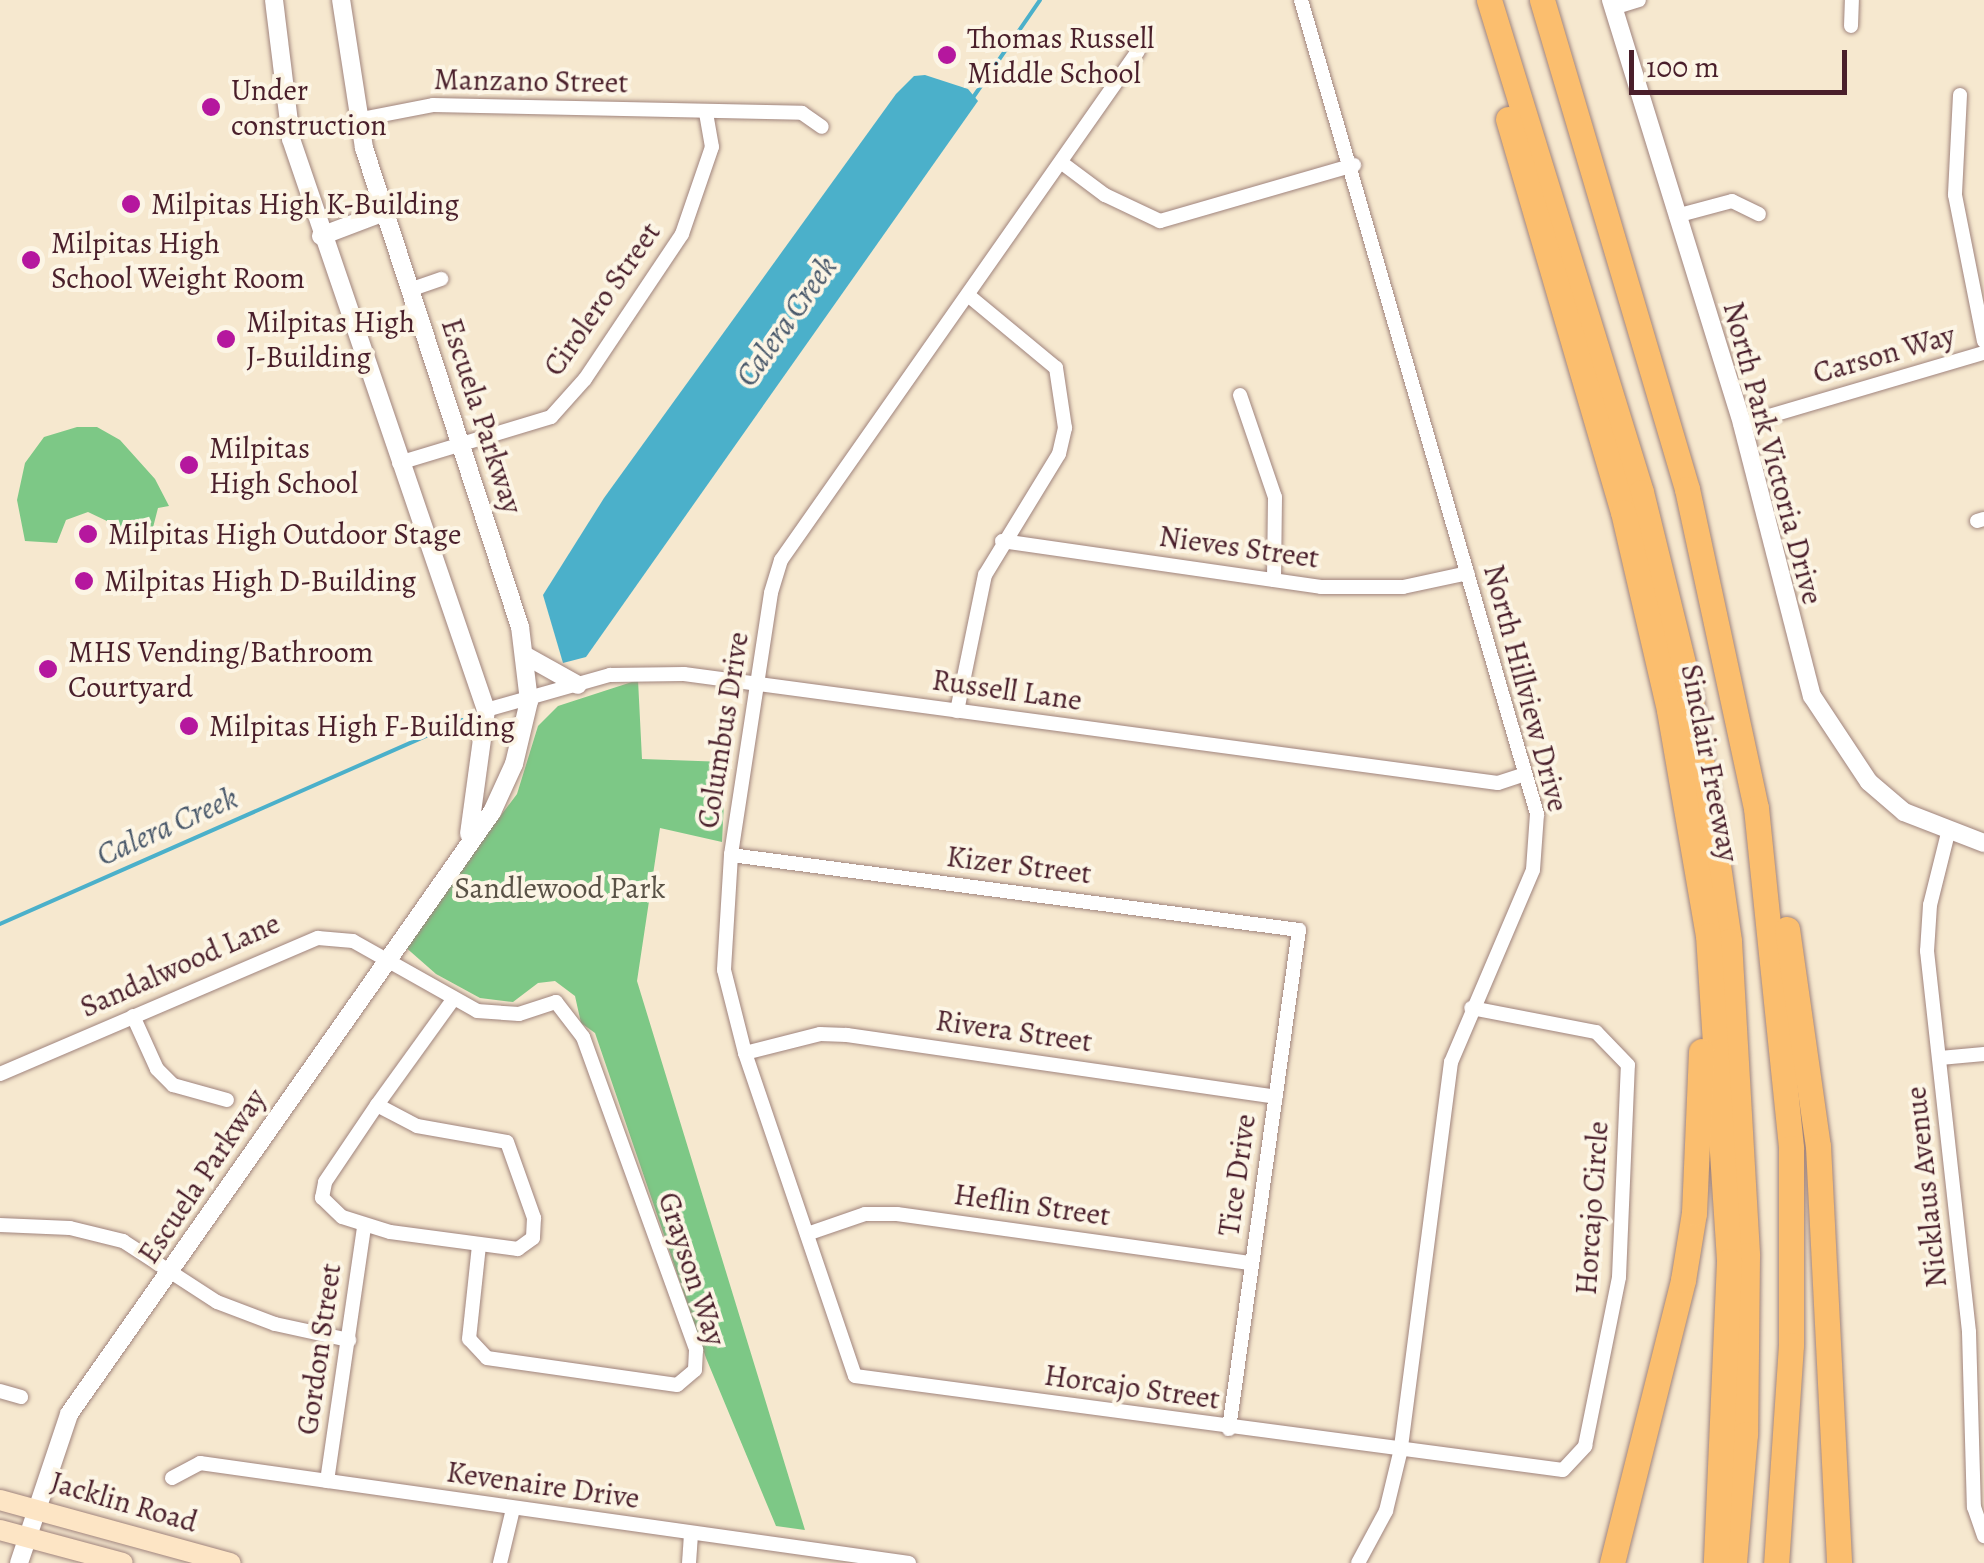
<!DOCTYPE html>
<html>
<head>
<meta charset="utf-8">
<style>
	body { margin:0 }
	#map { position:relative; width:1984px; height:1563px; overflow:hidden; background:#f6e8cf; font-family:Alegreya,serif }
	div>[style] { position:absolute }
	.green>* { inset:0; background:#7dc886 }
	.water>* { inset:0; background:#4bb0ca }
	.stream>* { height:4px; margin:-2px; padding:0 2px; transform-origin:2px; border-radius:2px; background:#4bb0ca }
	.roads { filter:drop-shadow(0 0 2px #a0847d) drop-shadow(0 0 2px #a0847d) }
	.minor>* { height:14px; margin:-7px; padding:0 7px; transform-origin:7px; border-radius:7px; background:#fff }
	.tertiary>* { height:18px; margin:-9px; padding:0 9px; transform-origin:9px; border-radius:9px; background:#fff }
	.secondary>* { height:20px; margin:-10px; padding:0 10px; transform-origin:10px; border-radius:10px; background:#fde5c5 }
	.motorway>* { height:25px; margin:-12.5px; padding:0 12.5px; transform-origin:12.5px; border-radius:12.5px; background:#fbbe6e }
	.dots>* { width:28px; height:28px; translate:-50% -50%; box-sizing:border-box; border:5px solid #fcf5e5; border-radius:50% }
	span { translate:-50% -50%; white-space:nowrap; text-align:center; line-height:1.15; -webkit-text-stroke:8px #fcf5e5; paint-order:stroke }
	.poi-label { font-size:30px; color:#4a1f2b }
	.left { translate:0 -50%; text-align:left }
	.street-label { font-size:30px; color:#4a1f2b }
	.park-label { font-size:30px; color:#595246 }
	.water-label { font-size:32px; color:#4a596b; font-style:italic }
	.scale { position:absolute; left:1629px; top:50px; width:218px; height:45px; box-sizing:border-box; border:5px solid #4a1f2b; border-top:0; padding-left:12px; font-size:30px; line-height:35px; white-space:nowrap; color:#4a1f2b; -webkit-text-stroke:8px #fcf5e5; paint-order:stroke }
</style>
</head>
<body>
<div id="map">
	<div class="green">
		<i style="clip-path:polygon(77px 427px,97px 427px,120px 440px,155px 479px,169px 506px,158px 508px,148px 547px,115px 546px,109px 522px,88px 512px,66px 520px,57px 543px,25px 541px,17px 500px,25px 463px,44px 437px)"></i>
		<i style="clip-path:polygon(638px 680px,642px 759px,726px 762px,722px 842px,660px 828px,637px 981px,805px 1530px,776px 1526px,706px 1358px,595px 1033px,581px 1023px,575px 996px,555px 981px,538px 983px,513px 1002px,480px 998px,436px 974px,403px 945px,517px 794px,538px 726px,558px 706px)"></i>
	</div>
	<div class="water">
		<i style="clip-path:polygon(925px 75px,968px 89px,978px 101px,586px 657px,563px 663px,543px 595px,604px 498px,896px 94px,914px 76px)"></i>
	</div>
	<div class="stream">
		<i style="left:972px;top:99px;width:120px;rotate:-55.5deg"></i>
		<i style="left:0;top:924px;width:505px;rotate:-23.82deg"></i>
	</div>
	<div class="roads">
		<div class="minor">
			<i style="left:1301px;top:0;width:848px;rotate:73.83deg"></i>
			<i style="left:1537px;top:814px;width:56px;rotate:94.1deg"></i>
			<i style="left:1533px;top:870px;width:209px;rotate:113.1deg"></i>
			<i style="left:1451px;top:1062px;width:394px;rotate:97.4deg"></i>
			<i style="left:1400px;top:1453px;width:60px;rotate:103.6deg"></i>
			<i style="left:1386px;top:1511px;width:59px;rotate:118.3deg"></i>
			<i style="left:1613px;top:8px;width:27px;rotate:-17deg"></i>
			<i style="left:1851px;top:26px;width:26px;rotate:-88deg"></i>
			<i style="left:1138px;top:51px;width:622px;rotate:125.04deg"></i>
			<i style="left:781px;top:560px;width:34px;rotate:107deg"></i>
			<i style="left:771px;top:593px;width:265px;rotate:98.7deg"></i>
			<i style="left:731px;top:855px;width:115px;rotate:93.5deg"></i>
			<i style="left:724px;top:970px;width:86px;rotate:75.8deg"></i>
			<i style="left:745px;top:1053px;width:341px;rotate:71.2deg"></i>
			<i style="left:855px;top:1376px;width:714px;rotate:7.56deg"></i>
			<i style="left:1563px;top:1470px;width:33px;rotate:-47deg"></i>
			<i style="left:1585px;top:1446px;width:172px;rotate:-78.6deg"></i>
			<i style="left:1619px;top:1277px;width:212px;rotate:-87.6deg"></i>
			<i style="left:1628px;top:1065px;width:46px;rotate:-134.1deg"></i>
			<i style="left:1596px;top:1032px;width:127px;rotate:-169.1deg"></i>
			<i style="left:1960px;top:95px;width:100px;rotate:92.9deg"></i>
			<i style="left:1955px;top:195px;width:149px;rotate:78.8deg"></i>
			<i style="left:356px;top:120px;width:78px;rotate:-11deg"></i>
			<i style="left:433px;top:105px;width:369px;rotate:1.2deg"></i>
			<i style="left:802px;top:113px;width:24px;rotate:35deg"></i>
			<i style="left:1062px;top:163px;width:54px;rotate:36.7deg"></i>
			<i style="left:1105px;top:195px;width:61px;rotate:25.3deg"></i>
			<i style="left:1160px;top:221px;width:202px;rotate:-16.1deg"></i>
			<i style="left:1676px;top:216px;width:58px;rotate:-15deg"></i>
			<i style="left:1732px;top:201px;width:30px;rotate:26deg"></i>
			<i style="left:412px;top:289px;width:31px;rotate:-19deg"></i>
			<i style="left:1240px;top:395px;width:108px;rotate:71.1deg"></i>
			<i style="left:1275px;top:497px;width:83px;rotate:90.7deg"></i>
			<i style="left:1742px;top:424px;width:252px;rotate:-16.4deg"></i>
			<i style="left:399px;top:463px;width:159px;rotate:-16.8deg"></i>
			<i style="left:551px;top:417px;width:51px;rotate:-48.2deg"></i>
			<i style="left:585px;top:379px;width:174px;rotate:-56.2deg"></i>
			<i style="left:682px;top:234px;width:92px;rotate:-71deg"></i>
			<i style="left:712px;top:147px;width:36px;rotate:-100deg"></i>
			<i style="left:1977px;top:521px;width:7px;rotate:-16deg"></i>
			<i style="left:1002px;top:541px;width:322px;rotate:8.2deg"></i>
			<i style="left:1321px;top:587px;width:82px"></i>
			<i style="left:1403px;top:587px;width:66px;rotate:-12.2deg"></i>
			<i style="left:486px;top:710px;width:129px;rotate:-15.8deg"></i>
			<i style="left:610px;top:675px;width:74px;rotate:-0.8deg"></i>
			<i style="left:684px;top:674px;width:821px;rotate:7.63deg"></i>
			<i style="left:1498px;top:783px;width:26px;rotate:-18deg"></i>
			<i style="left:957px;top:711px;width:139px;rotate:-78.4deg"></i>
			<i style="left:985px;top:575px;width:142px;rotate:-58.6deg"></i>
			<i style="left:1059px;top:454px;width:27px;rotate:-77deg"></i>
			<i style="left:1065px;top:428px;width:61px;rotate:-98.5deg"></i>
			<i style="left:1056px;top:368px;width:113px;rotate:-140.4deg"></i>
			<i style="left:1948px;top:833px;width:74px;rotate:104deg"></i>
			<i style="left:1930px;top:905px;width:46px;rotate:93.7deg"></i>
			<i style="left:1927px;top:951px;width:383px;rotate:83.7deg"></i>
			<i style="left:1969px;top:1332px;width:175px;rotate:88.4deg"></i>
			<i style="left:1974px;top:1507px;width:31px;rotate:71deg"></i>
			<i style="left:731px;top:855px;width:573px;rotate:7.52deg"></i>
			<i style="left:1299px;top:930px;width:504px;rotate:97.99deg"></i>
			<i style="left:133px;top:1016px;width:58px;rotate:65.6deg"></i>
			<i style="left:157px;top:1069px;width:23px;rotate:45deg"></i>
			<i style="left:173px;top:1085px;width:56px;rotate:15.5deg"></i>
			<i style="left:745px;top:1053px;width:77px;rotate:-14.2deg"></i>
			<i style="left:820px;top:1034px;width:27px;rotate:2deg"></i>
			<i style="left:847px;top:1035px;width:433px;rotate:8.2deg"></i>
			<i style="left:1940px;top:1058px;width:44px;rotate:-5.2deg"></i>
			<i style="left:0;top:1074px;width:346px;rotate:-23.2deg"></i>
			<i style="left:318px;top:938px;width:35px;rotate:5deg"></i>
			<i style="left:353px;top:941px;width:142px;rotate:29.4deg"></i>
			<i style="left:477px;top:1011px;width:42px;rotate:4.1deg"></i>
			<i style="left:519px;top:1014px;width:39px;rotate:-18deg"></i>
			<i style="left:556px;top:1002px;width:44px;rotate:52.4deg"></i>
			<i style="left:583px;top:1037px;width:333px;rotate:70.1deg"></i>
			<i style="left:696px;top:1350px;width:20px;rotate:93deg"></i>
			<i style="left:695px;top:1370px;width:23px;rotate:140deg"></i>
			<i style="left:677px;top:1385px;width:192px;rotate:-171.9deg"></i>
			<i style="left:487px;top:1358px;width:26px;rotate:-133deg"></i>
			<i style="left:469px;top:1339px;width:95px;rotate:-83.9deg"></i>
			<i style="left:377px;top:1105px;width:45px;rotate:27.7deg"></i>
			<i style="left:417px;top:1126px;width:91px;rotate:10.1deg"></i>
			<i style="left:507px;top:1142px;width:81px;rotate:70.4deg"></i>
			<i style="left:534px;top:1218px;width:20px;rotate:93deg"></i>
			<i style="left:533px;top:1238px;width:19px;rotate:144deg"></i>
			<i style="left:518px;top:1249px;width:129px;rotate:-172.4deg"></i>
			<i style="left:390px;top:1232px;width:50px;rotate:-162.6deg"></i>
			<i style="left:342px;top:1217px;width:28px;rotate:-136deg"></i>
			<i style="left:322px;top:1198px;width:16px;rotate:-79deg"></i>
			<i style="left:325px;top:1182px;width:93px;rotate:-56deg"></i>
			<i style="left:377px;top:1105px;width:128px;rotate:-54.2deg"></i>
			<i style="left:0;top:1225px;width:70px;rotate:2.5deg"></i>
			<i style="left:70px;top:1228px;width:55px;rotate:13.8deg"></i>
			<i style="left:123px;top:1241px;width:112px;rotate:33deg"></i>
			<i style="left:217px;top:1302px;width:62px;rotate:20.8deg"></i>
			<i style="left:275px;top:1324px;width:76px;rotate:12.2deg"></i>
			<i style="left:807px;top:1234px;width:61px;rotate:-19deg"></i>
			<i style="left:865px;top:1214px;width:32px"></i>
			<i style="left:897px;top:1214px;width:358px;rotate:7.9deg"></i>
			<i style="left:0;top:1391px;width:22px;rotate:16deg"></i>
			<i style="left:172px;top:1478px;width:32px;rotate:-28deg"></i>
			<i style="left:200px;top:1463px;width:716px;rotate:8.03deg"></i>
			<i style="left:327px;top:1481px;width:258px;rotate:-81.7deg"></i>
			<i style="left:500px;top:1563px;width:56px;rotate:-76.5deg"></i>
			<i style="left:689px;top:1563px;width:28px;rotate:-86deg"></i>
		</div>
		<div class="tertiary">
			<i style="left:274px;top:0;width:140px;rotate:83deg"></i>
			<i style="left:291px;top:139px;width:603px;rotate:71.14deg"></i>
			<i style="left:486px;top:710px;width:125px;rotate:97.8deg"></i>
			<i style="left:1611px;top:0;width:444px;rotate:72.8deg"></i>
			<i style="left:1742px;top:424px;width:281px;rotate:75.6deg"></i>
			<i style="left:1812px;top:696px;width:103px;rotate:56.5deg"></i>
			<i style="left:1869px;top:782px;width:46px;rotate:40.6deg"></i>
			<i style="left:1904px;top:812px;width:86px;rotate:21.2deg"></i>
			<i style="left:321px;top:236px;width:71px;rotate:-20.7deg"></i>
			<i style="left:528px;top:657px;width:57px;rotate:29.2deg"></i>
			<i style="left:19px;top:1563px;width:157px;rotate:-71.4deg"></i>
			<i style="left:69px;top:1414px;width:736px;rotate:-54.91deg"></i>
			<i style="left:492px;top:812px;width:53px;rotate:-65.4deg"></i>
			<i style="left:514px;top:764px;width:65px;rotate:-76.6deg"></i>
			<i style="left:529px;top:701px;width:75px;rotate:-96.9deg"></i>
			<i style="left:520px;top:627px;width:504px;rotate:-108.04deg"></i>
			<i style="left:364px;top:148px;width:150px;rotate:-98.8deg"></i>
		</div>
		<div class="secondary">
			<i style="left:0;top:1500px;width:239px;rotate:15.3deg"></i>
			<i style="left:0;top:1530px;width:127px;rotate:15deg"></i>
		</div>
		<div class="motorway">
			<i style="left:1489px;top:0;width:515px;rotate:72.83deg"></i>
			<i style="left:1641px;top:492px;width:197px;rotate:76.2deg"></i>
			<i style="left:1688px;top:683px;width:136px;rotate:80.3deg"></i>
			<i style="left:1711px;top:817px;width:125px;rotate:81.7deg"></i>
			<i style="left:1729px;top:941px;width:315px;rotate:86.7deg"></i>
			<i style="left:1747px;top:1255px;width:179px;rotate:90.6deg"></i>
			<i style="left:1745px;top:1434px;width:129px;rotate:94.9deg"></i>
			<i style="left:1542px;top:0;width:510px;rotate:73.48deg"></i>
			<i style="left:1687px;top:489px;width:326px;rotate:77.8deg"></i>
			<i style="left:1756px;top:808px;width:342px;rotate:84.1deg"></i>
			<i style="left:1791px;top:1148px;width:197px;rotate:90deg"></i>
			<i style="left:1791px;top:1345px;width:219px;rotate:93.9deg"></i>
			<i style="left:1508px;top:119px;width:409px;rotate:73.7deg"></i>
			<i style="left:1623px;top:512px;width:203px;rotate:76.9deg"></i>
			<i style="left:1669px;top:710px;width:228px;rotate:80.2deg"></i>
			<i style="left:1708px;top:935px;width:327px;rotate:86.3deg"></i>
			<i style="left:1729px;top:1261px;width:302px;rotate:92.5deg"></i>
			<i style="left:1787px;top:929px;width:219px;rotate:81.9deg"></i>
			<i style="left:1818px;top:1146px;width:418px;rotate:87.1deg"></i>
			<i style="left:1612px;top:1563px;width:292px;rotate:-75.9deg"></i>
			<i style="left:1683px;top:1280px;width:68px;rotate:-80.7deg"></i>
			<i style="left:1694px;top:1213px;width:162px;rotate:-87.5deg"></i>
		</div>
	</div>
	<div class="dots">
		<i style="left:947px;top:55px;background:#b5179e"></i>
		<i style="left:211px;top:107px;background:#b5179e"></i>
		<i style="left:131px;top:204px;background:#b5179e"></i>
		<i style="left:31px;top:260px;background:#b5179e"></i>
		<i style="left:226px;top:339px;background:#b5179e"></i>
		<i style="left:189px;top:465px;background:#b5179e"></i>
		<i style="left:88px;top:534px;background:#b5179e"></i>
		<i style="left:84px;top:581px;background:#b5179e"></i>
		<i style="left:48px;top:669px;background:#b5179e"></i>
		<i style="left:189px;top:726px;background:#b5179e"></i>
	</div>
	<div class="poi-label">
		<span class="left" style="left:967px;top:55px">Thomas Russell<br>Middle School</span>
		<span class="left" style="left:231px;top:107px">Under<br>construction</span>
		<span class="left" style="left:151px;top:204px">Milpitas High K-Building</span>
		<span class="left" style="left:51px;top:260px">Milpitas High<br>School Weight Room</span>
		<span class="left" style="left:246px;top:339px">Milpitas High<br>J-Building</span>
		<span class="left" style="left:209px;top:465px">Milpitas<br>High School</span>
		<span class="left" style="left:108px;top:534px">Milpitas High Outdoor Stage</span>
		<span class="left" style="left:104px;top:581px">Milpitas High D-Building</span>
		<span class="left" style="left:68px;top:669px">MHS Vending/Bathroom<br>Courtyard</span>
		<span class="left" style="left:209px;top:726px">Milpitas High F-Building</span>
	</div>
	<div class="street-label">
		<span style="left:531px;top:81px;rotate:1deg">Manzano Street</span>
		<span style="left:602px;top:299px;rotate:-55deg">Cirolero Street</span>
		<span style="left:1884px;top:354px;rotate:-16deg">Carson Way</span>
		<span style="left:482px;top:416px;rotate:72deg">Escuela Parkway</span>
		<span style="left:1773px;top:453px;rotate:75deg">North Park Victoria Drive</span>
		<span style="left:1239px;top:547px;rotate:8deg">Nieves Street</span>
		<span style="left:1526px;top:688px;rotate:75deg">North Hillview Drive</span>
		<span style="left:1007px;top:690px;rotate:8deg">Russell Lane</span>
		<span style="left:723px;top:730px;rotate:-81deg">Columbus Drive</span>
		<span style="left:1710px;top:763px;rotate:79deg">Sinclair Freeway</span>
		<span style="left:1019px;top:865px;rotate:7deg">Kizer Street</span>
		<span style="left:180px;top:965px;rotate:-24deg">Sandalwood Lane</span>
		<span style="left:1014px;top:1031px;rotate:8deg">Rivera Street</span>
		<span style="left:1237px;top:1175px;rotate:-82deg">Tice Drive</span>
		<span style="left:202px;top:1176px;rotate:-56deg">Escuela Parkway</span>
		<span style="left:1926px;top:1187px;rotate:-96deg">Nicklaus Avenue</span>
		<span style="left:1032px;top:1205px;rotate:8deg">Heflin Street</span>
		<span style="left:1592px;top:1208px;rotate:-86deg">Horcajo Circle</span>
		<span style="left:692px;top:1269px;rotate:72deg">Grayson Way</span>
		<span style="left:319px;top:1349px;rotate:-82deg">Gordon Street</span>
		<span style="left:1132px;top:1387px;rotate:8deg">Horcajo Street</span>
		<span style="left:543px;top:1485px;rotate:8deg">Kevenaire Drive</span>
		<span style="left:124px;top:1502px;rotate:16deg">Jacklin Road</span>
	</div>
	<div class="park-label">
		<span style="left:560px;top:888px">Sandlewood Park</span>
	</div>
	<div class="water-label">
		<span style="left:786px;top:321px;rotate:-55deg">Calera Creek</span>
		<span style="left:167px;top:826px;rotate:-24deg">Calera Creek</span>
	</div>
	<div class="scale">100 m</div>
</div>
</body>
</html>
